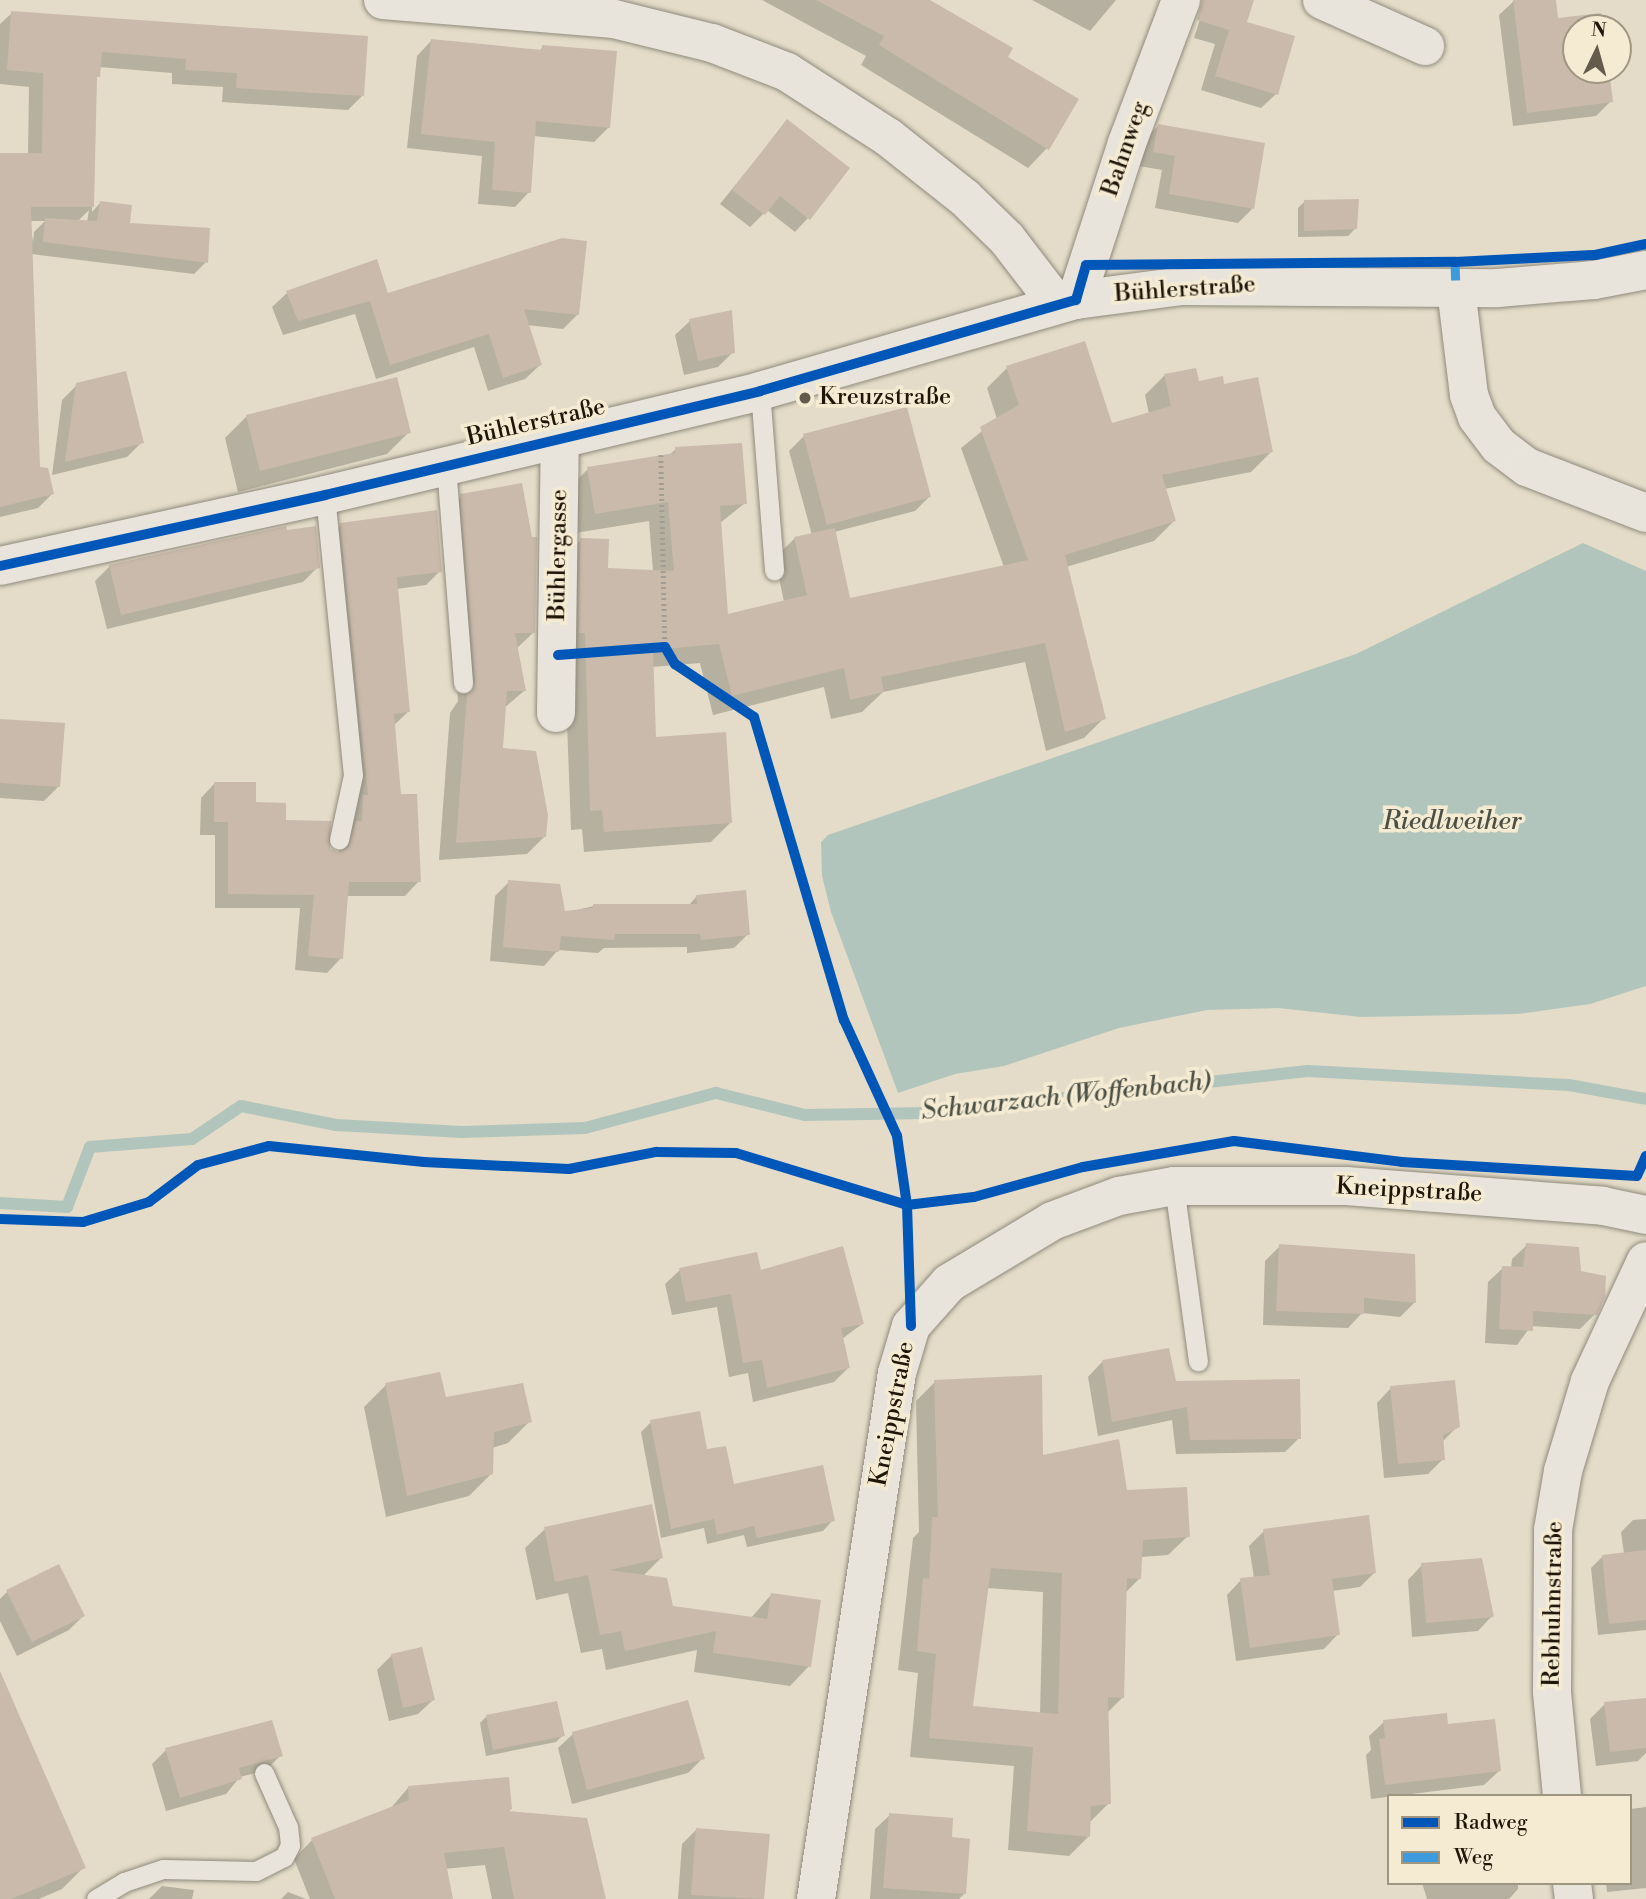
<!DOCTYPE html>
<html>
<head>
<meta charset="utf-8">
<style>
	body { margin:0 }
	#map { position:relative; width:1646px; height:1899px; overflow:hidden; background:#e4dcc8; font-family:"Libre Bodoni",serif }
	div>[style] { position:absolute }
	.water>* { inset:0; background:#b2c5bd }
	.shadow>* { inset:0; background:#0003 }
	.stream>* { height:12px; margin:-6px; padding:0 6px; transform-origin:6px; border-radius:6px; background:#b2c5bd }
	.building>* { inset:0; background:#cabaac }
	.path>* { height:4.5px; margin-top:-2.25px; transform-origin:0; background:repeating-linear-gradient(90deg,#a29d94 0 2px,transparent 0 5.5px) }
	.roads { filter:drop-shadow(0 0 2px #8f8a7d) drop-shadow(0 0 2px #8f8a7d) }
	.service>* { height:19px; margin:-9.5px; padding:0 9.5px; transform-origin:9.5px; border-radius:9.5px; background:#e9e4db }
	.minor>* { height:38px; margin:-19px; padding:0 19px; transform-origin:19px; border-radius:19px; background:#e9e4db }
	.quiet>* { height:9px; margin-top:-4.5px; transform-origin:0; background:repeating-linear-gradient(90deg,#3c9add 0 18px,transparent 0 27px) }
	.cycleway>* { height:10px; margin:-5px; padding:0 5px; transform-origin:5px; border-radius:5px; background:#0057b8 }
	.dots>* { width:19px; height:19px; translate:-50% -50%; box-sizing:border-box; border:4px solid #f5ebd3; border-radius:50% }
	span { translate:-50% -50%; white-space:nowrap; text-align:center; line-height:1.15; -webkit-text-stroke:7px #f5ebd3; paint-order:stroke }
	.street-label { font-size:24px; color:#1f1609 }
	.poi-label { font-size:24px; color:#1f1609 }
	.left { translate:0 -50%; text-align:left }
	.water-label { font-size:26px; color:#4b5046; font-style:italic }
	.legend { position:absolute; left:1387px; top:1794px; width:245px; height:91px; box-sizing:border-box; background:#f5ebd3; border:2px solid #9f9682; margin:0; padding:9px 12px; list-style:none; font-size:21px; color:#1f1609 }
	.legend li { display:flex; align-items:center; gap:14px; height:35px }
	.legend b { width:35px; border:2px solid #9f9682 }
	.north { position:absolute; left:1562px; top:14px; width:70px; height:70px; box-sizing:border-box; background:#f5ebd3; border:2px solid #9f9682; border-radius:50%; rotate:5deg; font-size:19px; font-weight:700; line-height:28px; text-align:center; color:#1f1609 }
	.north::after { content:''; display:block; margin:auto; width:24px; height:32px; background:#645b4c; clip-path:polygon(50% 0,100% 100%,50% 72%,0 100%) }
</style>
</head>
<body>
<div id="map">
	<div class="water">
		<i style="clip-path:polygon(1583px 543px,1646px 571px,1646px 986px,1590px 1004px,1518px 1014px,1361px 1017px,1278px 1008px,1207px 1010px,1119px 1028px,1004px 1066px,955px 1074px,898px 1093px,831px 912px,822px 876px,821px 842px,828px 835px,1356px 654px)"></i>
	</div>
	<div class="shadow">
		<i style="clip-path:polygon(762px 0,927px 0,1005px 57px,1047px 148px,1028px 168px,861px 65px,866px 56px)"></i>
		<i style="clip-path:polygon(1032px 0,1116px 0,1090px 31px)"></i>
		<i style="clip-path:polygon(1211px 0,1244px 0,1245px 23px,1276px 94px,1261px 108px,1201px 90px,1215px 44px,1194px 38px,1204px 7px)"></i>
		<i style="clip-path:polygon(1554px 0,1556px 20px,1602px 28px,1576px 28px,1576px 70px,1607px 70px,1611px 101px,1596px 116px,1513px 126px,1499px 15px,1514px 1px)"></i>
		<i style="clip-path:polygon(evenodd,12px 13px,363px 95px,348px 110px,222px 102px,223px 87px,172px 84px,172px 73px,99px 67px,95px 80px,92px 212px,100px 203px,128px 225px,206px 262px,194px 274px,31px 254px,38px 469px,52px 494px,38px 508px,0 517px,0 526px,0 155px,28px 155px,29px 87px,0 84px,0 24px,12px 13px,89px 210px,87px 222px,77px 222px,89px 210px,12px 13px,30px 221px,45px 221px,34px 232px,33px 242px,30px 221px)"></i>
		<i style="clip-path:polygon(431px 41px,538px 52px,543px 47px,609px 127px,594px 142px,533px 136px,529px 192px,515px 207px,478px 204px,482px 156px,407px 148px,417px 56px)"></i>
		<i style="clip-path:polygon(787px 121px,808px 218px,795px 232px,767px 210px,750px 227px,720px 204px)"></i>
		<i style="clip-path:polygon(1159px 125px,1252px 209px,1238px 223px,1155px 208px,1162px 170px,1139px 166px,1144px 140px)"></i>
		<i style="clip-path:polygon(1305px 201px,1355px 229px,1348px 236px,1298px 237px,1298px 208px)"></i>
		<i style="clip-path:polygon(376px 261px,387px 295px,578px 314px,563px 329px,527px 325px,540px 365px,525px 379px,488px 391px,474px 347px,376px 379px,355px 314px,283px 335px,272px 307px,287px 293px)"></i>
		<i style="clip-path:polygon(690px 321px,733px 352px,718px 367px,684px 375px,675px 335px)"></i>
		<i style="clip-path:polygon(1007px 368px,1111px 425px,1149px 414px,1145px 395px,1165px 375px,1223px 386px,1271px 452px,1251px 472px,1164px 489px,1174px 521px,1154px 541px,1066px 567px,1104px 718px,1084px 738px,1046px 751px,1025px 662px,883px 692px,862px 712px,831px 719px,824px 687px,713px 715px,700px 663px,652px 667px,654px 739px,731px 822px,711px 842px,584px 852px,582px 829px,571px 830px,561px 560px,581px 540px,606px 569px,653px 572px,649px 521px,575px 533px,568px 489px,588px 469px,668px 456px,676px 449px,745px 503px,720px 523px,726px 616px,784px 602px,775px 558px,795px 538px,812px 535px,789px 451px,804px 436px,930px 496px,915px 511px,834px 532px,849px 600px,1004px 567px,961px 448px,997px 419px,987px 388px)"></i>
		<i style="clip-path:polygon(77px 385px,142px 442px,127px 457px,52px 475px,62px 400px)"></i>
		<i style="clip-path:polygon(247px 416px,409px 432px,387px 454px,238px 492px,225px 438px)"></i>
		<i style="clip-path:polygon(461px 496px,534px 632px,516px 649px,524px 691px,504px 708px,501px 750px,545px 836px,527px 854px,439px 860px,450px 713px,458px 701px,444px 513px)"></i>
		<i style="clip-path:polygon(341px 525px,440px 571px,426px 585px,396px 589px,408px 712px,393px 726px,399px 796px,419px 881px,405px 896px,347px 896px,341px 958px,327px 973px,295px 970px,300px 908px,215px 908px,215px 835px,200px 835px,201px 798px,215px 783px,338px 853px,349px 830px,327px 539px)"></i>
		<i style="clip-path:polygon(110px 566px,318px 567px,303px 582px,107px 629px,95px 581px)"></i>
		<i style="clip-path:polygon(0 721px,59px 786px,44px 801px,0 798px)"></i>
		<i style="clip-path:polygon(509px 882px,564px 913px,594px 906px,688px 906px,697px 896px,748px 934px,734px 948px,687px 953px,687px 947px,604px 948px,598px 953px,558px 950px,544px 966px,490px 961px,495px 896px)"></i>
		<i style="clip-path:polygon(1527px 1245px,1579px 1273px,1595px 1314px,1580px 1329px,1531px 1326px,1517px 1345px,1485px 1343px,1488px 1282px,1503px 1268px,1511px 1268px,1512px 1259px)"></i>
		<i style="clip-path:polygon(1280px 1246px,1415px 1302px,1400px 1317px,1362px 1313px,1348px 1328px,1263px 1325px,1265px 1261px)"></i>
		<i style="clip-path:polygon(680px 1270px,759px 1272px,862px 1324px,842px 1339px,848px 1368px,834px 1382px,753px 1402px,748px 1373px,729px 1377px,717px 1307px,672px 1315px,665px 1284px)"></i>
		<i style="clip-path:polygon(1102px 1362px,1174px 1383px,1299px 1438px,1285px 1452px,1176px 1454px,1172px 1420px,1098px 1436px,1088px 1377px)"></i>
		<i style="clip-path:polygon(evenodd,935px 1382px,1041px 1457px,1125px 1492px,1188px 1536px,1168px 1555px,1141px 1557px,1139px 1579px,1125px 1593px,1123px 1697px,1107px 1713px,1109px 1803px,1089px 1823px,1088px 1837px,1069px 1856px,1008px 1850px,1014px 1766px,910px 1757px,918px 1673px,898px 1670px,913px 1538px,919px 1532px,916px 1401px,935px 1382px,987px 1588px,1043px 1592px,1040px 1714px,971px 1708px,987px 1588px)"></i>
		<i style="clip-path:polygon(386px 1385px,445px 1399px,530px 1421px,508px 1443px,492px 1448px,491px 1474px,469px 1496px,386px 1517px,364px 1407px)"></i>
		<i style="clip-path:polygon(1391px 1388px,1458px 1426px,1443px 1441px,1443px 1459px,1428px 1474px,1384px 1478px,1377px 1403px)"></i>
		<i style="clip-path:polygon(651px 1422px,706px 1451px,732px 1486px,833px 1520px,823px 1531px,747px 1547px,744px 1535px,707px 1544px,704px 1528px,661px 1538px,641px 1432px)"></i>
		<i style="clip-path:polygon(1646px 1519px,1646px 1630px,1598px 1635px,1591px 1568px,1603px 1556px,1624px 1554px,1621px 1532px,1633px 1520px)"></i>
		<i style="clip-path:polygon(545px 1529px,661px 1558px,642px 1577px,671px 1607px,751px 1618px,771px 1595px,809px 1666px,790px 1686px,694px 1672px,697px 1650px,606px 1670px,602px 1649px,581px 1653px,568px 1593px,536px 1600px,525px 1548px)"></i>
		<i style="clip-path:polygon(1264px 1531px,1374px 1573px,1360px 1587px,1332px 1591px,1338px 1634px,1324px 1649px,1236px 1661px,1227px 1595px,1241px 1580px,1254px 1578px,1249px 1546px)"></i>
		<i style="clip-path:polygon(1422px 1565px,1492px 1616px,1478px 1631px,1412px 1637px,1408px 1580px)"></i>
		<i style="clip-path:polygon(7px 1592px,83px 1616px,69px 1630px,17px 1656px,0 1621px,0 1599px)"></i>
		<i style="clip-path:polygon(392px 1655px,433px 1700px,418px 1714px,389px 1721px,377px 1670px)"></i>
		<i style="clip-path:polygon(0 1686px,84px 1867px,62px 1889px,39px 1899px,0 1899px)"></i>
		<i style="clip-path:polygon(1646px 1700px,1646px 1753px,1638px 1761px,1596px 1766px,1590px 1719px,1605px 1704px)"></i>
		<i style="clip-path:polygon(486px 1717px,563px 1735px,556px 1742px,486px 1756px,480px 1723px)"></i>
		<i style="clip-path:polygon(1384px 1722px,1499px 1771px,1484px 1785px,1371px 1799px,1366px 1755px,1371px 1750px,1369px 1736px)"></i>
		<i style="clip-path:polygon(573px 1734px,703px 1758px,688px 1773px,572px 1804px,558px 1748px)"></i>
		<i style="clip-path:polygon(166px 1750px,281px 1755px,266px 1770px,240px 1777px,226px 1794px,166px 1811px,152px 1764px)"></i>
		<i style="clip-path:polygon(408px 1788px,511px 1809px,507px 1813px,604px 1899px,492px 1899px,485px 1865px,402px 1873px,387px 1899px,310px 1899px,294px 1859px,312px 1840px,390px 1809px)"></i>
		<i style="clip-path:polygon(1646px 1807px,1646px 1888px,1607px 1892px,1606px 1883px,1630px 1883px,1630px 1809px)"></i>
		<i style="clip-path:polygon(890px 1815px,964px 1894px,959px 1899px,870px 1899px,875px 1829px)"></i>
		<i style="clip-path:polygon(697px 1829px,768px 1836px,762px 1899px,678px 1899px,682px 1844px)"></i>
		<i style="clip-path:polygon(1422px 1883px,1518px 1883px,1518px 1889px,1509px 1899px,1427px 1899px)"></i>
		<i style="clip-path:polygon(162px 1886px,194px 1890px,192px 1899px,149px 1899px)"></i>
		<i style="clip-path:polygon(288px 1892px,306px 1899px,281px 1899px)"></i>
	</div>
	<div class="stream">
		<i style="left:0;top:1203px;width:67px;rotate:3.4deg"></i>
		<i style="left:67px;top:1207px;width:64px;rotate:-69deg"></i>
		<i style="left:90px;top:1147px;width:102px;rotate:-4.5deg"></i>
		<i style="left:192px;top:1139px;width:59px;rotate:-34deg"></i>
		<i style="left:241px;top:1106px;width:97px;rotate:11.3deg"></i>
		<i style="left:336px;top:1125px;width:126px;rotate:3.2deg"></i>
		<i style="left:462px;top:1132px;width:123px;rotate:-1.9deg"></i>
		<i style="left:585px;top:1128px;width:136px;rotate:-15deg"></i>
		<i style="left:716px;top:1093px;width:92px;rotate:13.9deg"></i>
		<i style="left:805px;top:1115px;width:122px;rotate:-0.9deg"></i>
		<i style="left:927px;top:1113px;width:383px;rotate:-6.3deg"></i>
		<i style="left:1308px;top:1071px;width:261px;rotate:3.1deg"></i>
		<i style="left:1569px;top:1085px;width:78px;rotate:10.3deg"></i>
	</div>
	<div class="building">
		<i style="clip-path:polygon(816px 0,930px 0,1013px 48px,1008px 57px,1079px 99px,1049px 150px,879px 45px,884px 36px)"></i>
		<i style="clip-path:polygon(1202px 0,1254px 0,1247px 22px,1295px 36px,1278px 95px,1215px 76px,1229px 30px,1197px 20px)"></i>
		<i style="clip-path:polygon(1513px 0,1556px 0,1558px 18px,1601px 13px,1603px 28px,1576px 28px,1576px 70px,1609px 70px,1613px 102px,1527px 113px)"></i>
		<i style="clip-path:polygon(11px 11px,368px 36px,364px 96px,236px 88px,237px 73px,185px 70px,186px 59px,102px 52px,100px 77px,97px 77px,94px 207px,31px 207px,40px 467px,48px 468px,54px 494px,0 507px,0 153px,42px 153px,43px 73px,7px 70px)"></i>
		<i style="clip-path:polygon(431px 39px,542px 50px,542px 45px,617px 51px,610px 128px,536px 121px,531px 193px,492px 190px,495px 142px,421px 134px)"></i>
		<i style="clip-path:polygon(787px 119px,850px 168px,810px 220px,780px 196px,765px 215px,732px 190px)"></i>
		<i style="clip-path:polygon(1158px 124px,1265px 143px,1254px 209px,1169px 194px,1175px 156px,1153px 152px)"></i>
		<i style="clip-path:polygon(1359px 199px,1357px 229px,1304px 231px,1304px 200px)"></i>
		<i style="clip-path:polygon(100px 201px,132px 205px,130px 223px,210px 228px,208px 263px,43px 242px,45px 218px,97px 221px)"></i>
		<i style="clip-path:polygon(562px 238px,587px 241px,579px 315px,524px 309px,542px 365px,503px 378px,489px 334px,390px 365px,370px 301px,298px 321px,286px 291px,377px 259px,388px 293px)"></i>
		<i style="clip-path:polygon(732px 310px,735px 353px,698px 361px,689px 319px)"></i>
		<i style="clip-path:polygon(1085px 341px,1112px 423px,1171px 406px,1164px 374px,1196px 368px,1199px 381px,1223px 376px,1224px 384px,1258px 377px,1273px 452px,1162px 475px,1176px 521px,1065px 555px,1106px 719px,1065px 732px,1045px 643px,881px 677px,884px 692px,850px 700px,844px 668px,732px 696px,719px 644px,653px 650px,656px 737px,726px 732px,732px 823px,604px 832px,602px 810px,590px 811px,585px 633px,579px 633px,580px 538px,609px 539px,608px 568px,674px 571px,668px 502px,595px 514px,587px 467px,675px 453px,675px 447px,742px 443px,747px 504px,720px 506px,728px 614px,807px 595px,794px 537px,835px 528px,850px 598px,1028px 560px,980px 427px,1019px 405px,1006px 366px)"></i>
		<i style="clip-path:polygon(126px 371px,144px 443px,65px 462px,76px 383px)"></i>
		<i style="clip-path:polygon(397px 377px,411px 433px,260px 471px,246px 415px)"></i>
		<i style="clip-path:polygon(907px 407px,931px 497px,827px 525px,803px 434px)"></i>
		<i style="clip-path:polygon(522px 483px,532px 537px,537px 537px,535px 633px,515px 633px,526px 691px,507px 691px,503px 748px,536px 751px,548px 815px,546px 837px,456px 843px,467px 694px,475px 682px,460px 494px)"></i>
		<i style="clip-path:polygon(437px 510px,442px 572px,397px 577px,410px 712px,394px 714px,401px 794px,417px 794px,421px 882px,349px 882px,343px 959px,308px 956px,314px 895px,228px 894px,228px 822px,214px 822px,214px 782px,256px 782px,256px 802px,286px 803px,286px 820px,331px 821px,330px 849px,337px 852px,348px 848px,356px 821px,362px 821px,363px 795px,368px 795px,340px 523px)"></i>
		<i style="clip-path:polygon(286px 526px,287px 530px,316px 526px,320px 568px,121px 615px,109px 565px)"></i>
		<i style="clip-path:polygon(0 719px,65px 723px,60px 787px,0 783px)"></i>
		<i style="clip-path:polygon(508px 880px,560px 884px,565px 911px,593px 908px,593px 904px,697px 904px,696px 895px,746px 890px,750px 935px,701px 940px,700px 934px,615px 934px,614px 940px,561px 936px,559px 952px,503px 947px)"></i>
		<i style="clip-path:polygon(1526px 1243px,1579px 1247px,1581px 1271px,1606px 1276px,1605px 1297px,1597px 1315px,1533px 1311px,1533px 1331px,1499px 1329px,1502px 1266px,1523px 1267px)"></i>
		<i style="clip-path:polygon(1279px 1244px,1415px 1254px,1416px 1303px,1364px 1298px,1364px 1314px,1276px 1311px)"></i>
		<i style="clip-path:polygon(843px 1246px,864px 1324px,841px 1328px,850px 1368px,767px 1388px,762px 1360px,743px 1363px,731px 1294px,686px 1302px,679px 1268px,757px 1252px,761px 1270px)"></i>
		<i style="clip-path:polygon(1169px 1348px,1176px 1381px,1300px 1379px,1301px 1439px,1190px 1440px,1187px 1407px,1112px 1422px,1102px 1360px)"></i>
		<i style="clip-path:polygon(440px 1372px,446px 1397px,523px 1383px,532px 1422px,494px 1432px,493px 1474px,407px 1496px,385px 1383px)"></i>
		<i style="clip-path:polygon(evenodd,1042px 1375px,1043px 1455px,1119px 1439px,1127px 1490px,1187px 1487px,1190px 1537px,1143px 1540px,1141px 1579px,1127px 1578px,1124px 1698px,1108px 1697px,1111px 1804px,1091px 1806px,1090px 1837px,1027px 1831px,1033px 1747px,929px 1738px,936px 1654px,917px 1651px,923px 1578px,929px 1579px,932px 1517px,938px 1517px,934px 1380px,1042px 1375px,991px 1568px,1062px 1573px,1058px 1714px,973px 1706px,991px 1568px)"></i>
		<i style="clip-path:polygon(1455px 1380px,1460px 1427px,1443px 1435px,1445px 1460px,1398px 1464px,1390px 1386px)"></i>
		<i style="clip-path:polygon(700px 1411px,707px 1449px,726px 1446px,734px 1484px,823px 1465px,835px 1521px,757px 1538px,754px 1526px,717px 1535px,714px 1519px,671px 1529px,650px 1420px)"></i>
		<i style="clip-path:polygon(652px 1504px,663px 1558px,609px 1570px,667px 1578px,673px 1606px,767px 1619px,771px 1593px,821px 1600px,811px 1667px,713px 1653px,716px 1631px,625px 1651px,621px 1631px,600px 1635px,588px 1575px,555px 1582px,544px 1527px)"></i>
		<i style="clip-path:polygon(1369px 1515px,1376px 1573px,1332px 1579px,1340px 1635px,1250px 1648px,1240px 1578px,1270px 1575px,1263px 1529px)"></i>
		<i style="clip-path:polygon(1646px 1550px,1646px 1620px,1609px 1624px,1602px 1555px)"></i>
		<i style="clip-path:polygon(1482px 1558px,1494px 1617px,1426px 1623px,1421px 1563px)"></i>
		<i style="clip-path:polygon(59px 1564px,85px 1616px,32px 1642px,6px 1590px)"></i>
		<i style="clip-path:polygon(422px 1647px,435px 1700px,403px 1708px,391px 1654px)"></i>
		<i style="clip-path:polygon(0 1671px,86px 1868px,11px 1899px,0 1899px)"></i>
		<i style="clip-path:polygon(1646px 1698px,1646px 1748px,1610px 1752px,1604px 1702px)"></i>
		<i style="clip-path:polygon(688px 1700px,705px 1759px,587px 1790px,572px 1732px)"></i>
		<i style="clip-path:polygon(557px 1701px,565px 1736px,493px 1750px,486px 1715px)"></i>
		<i style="clip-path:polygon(1447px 1713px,1448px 1724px,1495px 1719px,1501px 1771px,1385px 1785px,1379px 1739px,1385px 1738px,1383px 1720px)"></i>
		<i style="clip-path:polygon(272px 1720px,283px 1756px,239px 1768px,242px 1779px,180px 1798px,165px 1748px)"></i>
		<i style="clip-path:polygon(509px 1777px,512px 1809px,507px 1811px,587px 1818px,606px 1899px,514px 1899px,504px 1847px,444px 1853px,453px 1899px,335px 1899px,311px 1838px,409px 1800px,408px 1786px)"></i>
		<i style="clip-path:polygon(889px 1813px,953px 1818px,952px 1837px,970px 1839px,966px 1894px,883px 1888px)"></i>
		<i style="clip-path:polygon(696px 1828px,770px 1834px,764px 1899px,691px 1895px)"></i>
	</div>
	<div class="path">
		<i style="left:661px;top:455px;width:192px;rotate:88.8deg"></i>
	</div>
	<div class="roads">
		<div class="service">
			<i style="left:760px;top:391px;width:180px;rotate:85.5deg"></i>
			<i style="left:446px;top:466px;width:218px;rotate:85.5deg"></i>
			<i style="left:325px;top:495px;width:281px;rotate:84.3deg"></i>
			<i style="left:353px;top:775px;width:66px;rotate:102.2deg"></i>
			<i style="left:1174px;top:1186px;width:177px;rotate:82.2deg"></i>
			<i style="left:96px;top:1899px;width:33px;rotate:-31deg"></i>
			<i style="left:124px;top:1882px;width:41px;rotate:-18.4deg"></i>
			<i style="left:163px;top:1869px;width:93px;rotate:1.2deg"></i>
			<i style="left:256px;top:1871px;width:31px;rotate:-27deg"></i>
			<i style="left:284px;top:1857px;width:13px;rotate:-63deg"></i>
			<i style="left:290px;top:1845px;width:18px;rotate:-96deg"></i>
			<i style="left:288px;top:1827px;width:59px;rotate:-114deg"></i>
		</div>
		<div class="minor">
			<i style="left:383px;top:0;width:232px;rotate:4.7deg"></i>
			<i style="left:614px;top:19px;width:101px;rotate:13.8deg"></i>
			<i style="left:712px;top:43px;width:80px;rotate:21.1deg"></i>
			<i style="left:787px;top:72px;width:120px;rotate:32.8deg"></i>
			<i style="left:888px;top:137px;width:98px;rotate:38.4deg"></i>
			<i style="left:965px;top:198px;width:59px;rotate:44.3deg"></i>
			<i style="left:1007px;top:239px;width:82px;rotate:52.4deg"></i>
			<i style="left:1322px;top:0;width:113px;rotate:24.1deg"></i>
			<i style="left:1456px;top:289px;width:107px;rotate:83deg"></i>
			<i style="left:1469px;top:395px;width:23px;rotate:70deg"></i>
			<i style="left:1477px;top:417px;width:36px;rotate:53deg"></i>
			<i style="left:1499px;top:446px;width:35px;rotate:37deg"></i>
			<i style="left:1527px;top:467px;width:128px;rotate:21.1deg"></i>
			<i style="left:1076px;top:300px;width:165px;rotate:-72deg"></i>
			<i style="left:1127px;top:143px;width:153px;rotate:-69.3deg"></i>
			<i style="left:0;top:566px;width:333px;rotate:-12.3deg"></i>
			<i style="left:325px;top:495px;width:447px;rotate:-13.4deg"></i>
			<i style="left:760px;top:391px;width:329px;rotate:-16.1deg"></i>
			<i style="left:1076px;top:300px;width:107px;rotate:-7.5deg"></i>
			<i style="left:1182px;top:286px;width:316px;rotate:0.4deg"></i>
			<i style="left:1498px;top:288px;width:96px;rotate:-4.8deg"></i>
			<i style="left:1594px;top:280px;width:53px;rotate:-10.9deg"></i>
			<i style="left:556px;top:713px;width:274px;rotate:-89.2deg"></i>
			<i style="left:1562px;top:1796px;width:104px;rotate:-95.5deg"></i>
			<i style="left:1552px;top:1692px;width:162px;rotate:-89.6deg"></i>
			<i style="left:1553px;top:1530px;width:60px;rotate:-80.4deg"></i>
			<i style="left:1563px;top:1471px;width:94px;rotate:-73.3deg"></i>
			<i style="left:1590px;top:1381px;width:132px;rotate:-65deg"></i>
			<i style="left:1572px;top:1883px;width:16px;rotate:83deg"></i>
			<i style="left:816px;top:1899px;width:532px;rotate:-81.25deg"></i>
			<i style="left:897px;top:1373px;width:49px;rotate:-73.4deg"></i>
			<i style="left:911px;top:1326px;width:57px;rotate:-48.5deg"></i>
			<i style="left:949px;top:1283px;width:120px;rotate:-31deg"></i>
			<i style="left:1052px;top:1221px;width:72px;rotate:-20.5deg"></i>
			<i style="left:1119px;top:1196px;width:56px;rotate:-10.3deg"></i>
			<i style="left:1174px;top:1186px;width:172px"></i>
			<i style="left:1346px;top:1186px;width:258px;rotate:4.4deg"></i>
			<i style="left:1603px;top:1206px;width:44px;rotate:11.8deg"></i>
		</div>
	</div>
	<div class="quiet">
		<i style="left:1455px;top:262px;width:27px;rotate:88deg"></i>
	</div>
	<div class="cycleway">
		<i style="left:0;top:566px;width:333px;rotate:-12.3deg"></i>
		<i style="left:325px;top:495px;width:447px;rotate:-13.4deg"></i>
		<i style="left:760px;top:391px;width:329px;rotate:-16.1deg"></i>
		<i style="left:1076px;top:300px;width:36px;rotate:-74deg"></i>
		<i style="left:1086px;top:265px;width:369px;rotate:-0.5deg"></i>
		<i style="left:1455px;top:262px;width:140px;rotate:-2.9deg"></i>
		<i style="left:1595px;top:255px;width:52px;rotate:-12.2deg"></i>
		<i style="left:558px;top:655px;width:107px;rotate:-4.3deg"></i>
		<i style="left:665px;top:647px;width:20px;rotate:60deg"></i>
		<i style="left:675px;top:664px;width:95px;rotate:33.9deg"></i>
		<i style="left:754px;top:717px;width:316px;rotate:73.5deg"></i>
		<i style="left:844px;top:1020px;width:128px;rotate:65.4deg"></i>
		<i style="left:897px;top:1136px;width:70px;rotate:81.8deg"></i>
		<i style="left:907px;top:1205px;width:121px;rotate:88.1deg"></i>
		<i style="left:0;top:1219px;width:83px;rotate:2.1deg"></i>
		<i style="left:83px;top:1222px;width:69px;rotate:-16.9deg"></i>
		<i style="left:149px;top:1202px;width:61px;rotate:-37.1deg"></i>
		<i style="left:198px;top:1165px;width:73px;rotate:-15deg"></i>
		<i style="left:269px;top:1146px;width:156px;rotate:5.9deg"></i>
		<i style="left:424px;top:1162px;width:145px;rotate:2.8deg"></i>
		<i style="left:569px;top:1169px;width:89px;rotate:-11.1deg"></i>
		<i style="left:656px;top:1152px;width:80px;rotate:0.7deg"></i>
		<i style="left:736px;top:1153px;width:179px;rotate:16.9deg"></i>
		<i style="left:907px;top:1205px;width:67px;rotate:-6.8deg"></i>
		<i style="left:974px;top:1197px;width:113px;rotate:-15.4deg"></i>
		<i style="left:1083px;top:1167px;width:153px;rotate:-9.8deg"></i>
		<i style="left:1234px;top:1141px;width:169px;rotate:7.1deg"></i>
		<i style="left:1402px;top:1162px;width:235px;rotate:3.4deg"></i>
		<i style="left:1637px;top:1176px;width:22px;rotate:-66deg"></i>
	</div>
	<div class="dots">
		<i style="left:805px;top:398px;background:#645b4c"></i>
	</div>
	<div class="street-label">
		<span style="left:1126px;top:149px;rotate:-71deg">Bahnweg</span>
		<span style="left:1185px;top:290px;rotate:-4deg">Bühlerstraße</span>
		<span style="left:536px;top:423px;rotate:-13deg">Bühlerstraße</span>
		<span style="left:559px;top:555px;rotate:-89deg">Bühlergasse</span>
		<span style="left:1409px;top:1191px;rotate:3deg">Kneippstraße</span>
		<span style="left:893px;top:1414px;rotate:-79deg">Kneippstraße</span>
		<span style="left:1554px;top:1604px;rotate:-89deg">Rebhuhnstraße</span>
	</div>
	<div class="poi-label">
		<span class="left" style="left:819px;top:398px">Kreuzstraße</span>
	</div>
	<div class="water-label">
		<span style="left:1452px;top:822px">Riedlweiher</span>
		<span style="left:1066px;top:1097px;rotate:-6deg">Schwarzach (Woffenbach)</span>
	</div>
	<ul class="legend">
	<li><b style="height:9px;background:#0057b8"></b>Radweg</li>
	<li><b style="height:9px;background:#3c9add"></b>Weg</li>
	</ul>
	<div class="north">N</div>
</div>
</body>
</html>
